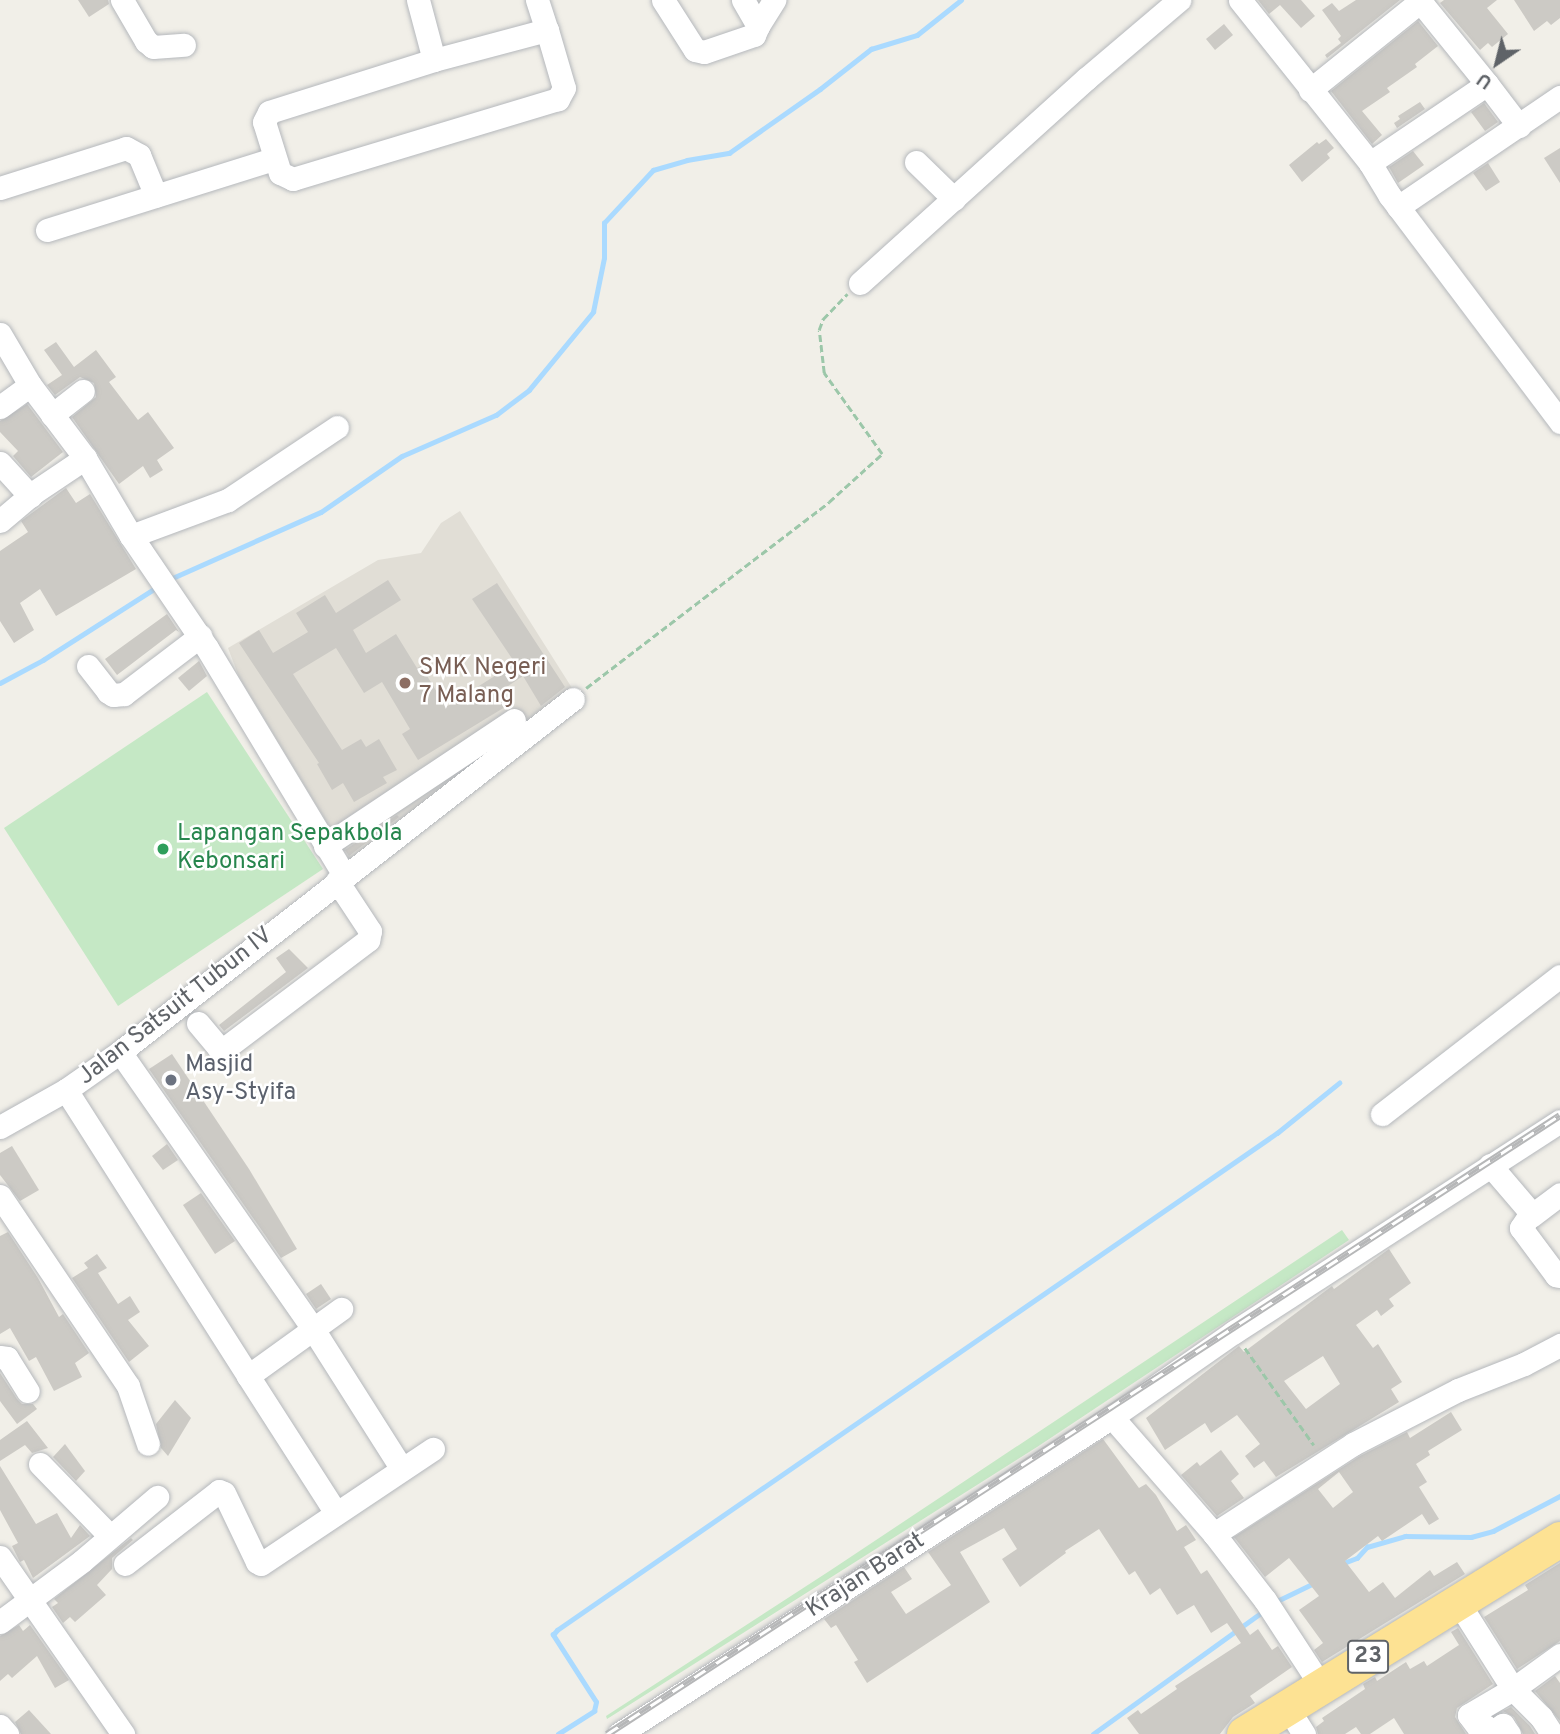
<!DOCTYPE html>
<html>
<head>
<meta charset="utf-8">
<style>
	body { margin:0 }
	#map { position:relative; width:1560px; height:1734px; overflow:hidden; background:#f1efe8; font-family:Overpass,sans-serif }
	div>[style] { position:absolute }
	.education>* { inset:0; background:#e1ded6 }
	.green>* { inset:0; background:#c5e8c5 }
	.stream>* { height:4.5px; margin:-2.25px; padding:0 2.25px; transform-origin:2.25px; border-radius:2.25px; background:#aadaff }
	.building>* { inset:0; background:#cccac5 }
	.path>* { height:2.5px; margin-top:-1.25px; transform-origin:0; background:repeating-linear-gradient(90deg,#9cc7a9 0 7px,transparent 0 10.5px) }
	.roads { filter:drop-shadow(0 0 2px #b5b8bc) drop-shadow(0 0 2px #b5b8bc) }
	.minor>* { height:23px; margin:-11.5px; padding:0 11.5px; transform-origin:11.5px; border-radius:11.5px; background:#fff }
	.highway>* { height:35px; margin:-17.5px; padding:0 17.5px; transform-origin:17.5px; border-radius:17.5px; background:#fde293 }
	.rail>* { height:7px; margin-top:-3.5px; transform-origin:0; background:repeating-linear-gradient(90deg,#fff 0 13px,#b6b7b8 0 26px); box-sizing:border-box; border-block:2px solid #b6b7b8 }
	.dots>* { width:19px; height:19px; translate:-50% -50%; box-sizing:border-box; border:4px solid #fff; border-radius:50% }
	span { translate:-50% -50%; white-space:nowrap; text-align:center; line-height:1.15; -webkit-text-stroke:5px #fff; paint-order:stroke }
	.shield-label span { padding:2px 5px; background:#fff; border:2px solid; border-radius:5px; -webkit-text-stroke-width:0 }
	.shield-label { font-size:23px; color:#5f6368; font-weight:700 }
	.education-label { font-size:24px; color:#785e54 }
	.left { translate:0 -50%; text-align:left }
	.leisure-label { font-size:24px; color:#27864d }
	.street-label { font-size:24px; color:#5f6368 }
	.worship-label { font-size:24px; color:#5b616d }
	.north { position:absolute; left:1462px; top:28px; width:70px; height:70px; -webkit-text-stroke:5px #fff; paint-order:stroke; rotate:215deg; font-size:19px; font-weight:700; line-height:28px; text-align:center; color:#5f6368 }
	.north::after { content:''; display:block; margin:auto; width:24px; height:32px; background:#5f6368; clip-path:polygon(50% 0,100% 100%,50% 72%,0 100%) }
</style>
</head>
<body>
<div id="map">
	<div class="education">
		<i style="clip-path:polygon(460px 511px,572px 688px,350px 861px,239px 677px,228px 648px,378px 560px,421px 553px,441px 523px)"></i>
	</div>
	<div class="green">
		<i style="clip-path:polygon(207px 692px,323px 869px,118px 1006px,4px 828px)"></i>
		<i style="clip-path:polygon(1342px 1230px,1349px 1240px,1037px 1447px,607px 1719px,606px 1716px,831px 1570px)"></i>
	</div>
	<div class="stream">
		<i style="left:168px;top:580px;width:167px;rotate:-24deg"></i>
		<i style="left:321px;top:512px;width:98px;rotate:-34.7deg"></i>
		<i style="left:402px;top:456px;width:103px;rotate:-23.6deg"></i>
		<i style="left:496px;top:415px;width:41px;rotate:-37.1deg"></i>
		<i style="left:529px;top:390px;width:101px;rotate:-50.6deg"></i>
		<i style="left:593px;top:312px;width:55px;rotate:-78.5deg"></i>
		<i style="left:604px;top:258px;width:35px;rotate:-90deg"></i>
		<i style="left:604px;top:223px;width:72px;rotate:-47.2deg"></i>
		<i style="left:653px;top:170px;width:35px;rotate:-16deg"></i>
		<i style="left:687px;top:160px;width:43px;rotate:-9.5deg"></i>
		<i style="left:729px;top:153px;width:111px;rotate:-35.1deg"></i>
		<i style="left:820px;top:89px;width:65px;rotate:-38.1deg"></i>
		<i style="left:871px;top:49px;width:48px;rotate:-16.9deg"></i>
		<i style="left:917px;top:35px;width:56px;rotate:-38.5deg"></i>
		<i style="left:0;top:683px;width:49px;rotate:-28.1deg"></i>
		<i style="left:43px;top:660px;width:135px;rotate:-32.6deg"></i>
		<i style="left:1341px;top:1564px;width:17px;rotate:-21deg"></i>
		<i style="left:1357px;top:1558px;width:15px;rotate:-48deg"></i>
		<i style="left:1367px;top:1547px;width:40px;rotate:-16deg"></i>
		<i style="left:1405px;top:1536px;width:66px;rotate:0.9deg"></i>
		<i style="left:1471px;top:1537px;width:23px;rotate:-15deg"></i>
		<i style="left:1493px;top:1531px;width:76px;rotate:-27.6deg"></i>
		<i style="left:1275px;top:1602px;width:43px;rotate:-26deg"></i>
		<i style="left:558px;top:1734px;width:43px;rotate:-32.6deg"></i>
		<i style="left:594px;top:1711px;width:9px;rotate:-77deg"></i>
		<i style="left:596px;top:1702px;width:80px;rotate:-122.7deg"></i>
		<i style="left:553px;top:1635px;width:6px;rotate:-51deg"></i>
		<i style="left:557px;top:1630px;width:875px;rotate:-34.62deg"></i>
		<i style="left:1277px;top:1133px;width:80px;rotate:-38.9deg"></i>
		<i style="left:1093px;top:1734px;width:208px;rotate:-35.8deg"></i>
	</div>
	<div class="building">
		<i style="clip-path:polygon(78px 0,108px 0,109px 4px,89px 17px)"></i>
		<i style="clip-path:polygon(1258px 0,1301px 0,1315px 16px,1301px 28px,1280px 5px,1269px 14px)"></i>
		<i style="clip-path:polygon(1356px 0,1400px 0,1327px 58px,1325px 55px,1341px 43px,1338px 39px,1341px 36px,1322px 10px,1332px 3px,1339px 11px)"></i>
		<i style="clip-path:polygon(1444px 0,1497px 0,1487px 8px,1508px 34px,1492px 47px,1488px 43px,1480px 50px,1440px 3px)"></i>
		<i style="clip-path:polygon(1514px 0,1560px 0,1560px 18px,1551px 25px,1547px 21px,1534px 31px)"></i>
		<i style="clip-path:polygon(1418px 21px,1438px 46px,1415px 64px,1417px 67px,1387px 88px,1390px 92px,1362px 111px,1382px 135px,1372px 144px,1331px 91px)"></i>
		<i style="clip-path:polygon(1224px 24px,1233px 35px,1215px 50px,1206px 39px)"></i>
		<i style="clip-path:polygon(1420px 102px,1425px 109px,1397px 128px,1394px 123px,1400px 119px,1398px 116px)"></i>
		<i style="clip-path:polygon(1484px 103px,1498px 122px,1485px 131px,1471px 112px)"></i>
		<i style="clip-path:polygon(1326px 139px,1334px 148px,1327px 154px,1330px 158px,1302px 182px,1289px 165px,1317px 142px,1319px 144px)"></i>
		<i style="clip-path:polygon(1560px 148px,1560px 183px,1544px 158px)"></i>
		<i style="clip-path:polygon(1413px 151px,1424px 165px,1398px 183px,1389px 167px)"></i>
		<i style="clip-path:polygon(1488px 163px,1500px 182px,1486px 191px,1473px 173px)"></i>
		<i style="clip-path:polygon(56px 342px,74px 367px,96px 350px,116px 377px,109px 382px,138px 420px,148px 412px,174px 448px,157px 460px,163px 470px,150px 478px,143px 466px,119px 484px,72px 417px,96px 397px,94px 383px,80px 377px,55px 395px,47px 385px,62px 375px,44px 350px)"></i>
		<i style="clip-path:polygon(27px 404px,63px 452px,31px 477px,13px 456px,18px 451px,0 432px,0 421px)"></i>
		<i style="clip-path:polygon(66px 488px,76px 503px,90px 494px,136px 569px,56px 616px,40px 589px,20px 603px,34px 630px,14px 643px,0 621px,0 551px,28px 532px,21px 521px)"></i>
		<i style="clip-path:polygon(388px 580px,401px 600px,353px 630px,366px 653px,396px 634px,417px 668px,421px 666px,446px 707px,515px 663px,472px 599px,497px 583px,565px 687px,541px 706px,523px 676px,502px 690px,510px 704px,418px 760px,402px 734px,410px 729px,382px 682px,364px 693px,336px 648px,293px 674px,342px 750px,361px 739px,366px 747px,379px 739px,397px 770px,383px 777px,387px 783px,354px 802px,343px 783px,332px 790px,317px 764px,319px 763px,239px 643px,259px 630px,273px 653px,308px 632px,296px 613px,325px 595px,336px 613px)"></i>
		<i style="clip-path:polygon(167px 614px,179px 632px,176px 630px,117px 675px,105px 659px)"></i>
		<i style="clip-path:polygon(199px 661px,207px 676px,189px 691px,178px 678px)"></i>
		<i style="clip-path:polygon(397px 815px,399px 817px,349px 856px,345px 850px)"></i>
		<i style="clip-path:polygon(289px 949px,308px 968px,224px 1031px,219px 1025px,286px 972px,276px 958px)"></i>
		<i style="clip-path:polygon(172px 1054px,249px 1169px,297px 1249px,281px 1258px,149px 1069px)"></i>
		<i style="clip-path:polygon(167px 1144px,178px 1160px,163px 1170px,152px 1156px)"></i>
		<i style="clip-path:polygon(12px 1146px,39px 1190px,20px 1201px,0 1175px,0 1153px)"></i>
		<i style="clip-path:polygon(201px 1193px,235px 1241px,215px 1254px,183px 1205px)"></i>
		<i style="clip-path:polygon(8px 1232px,38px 1278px,59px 1317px,63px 1314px,89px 1353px,75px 1363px,82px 1377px,54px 1391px,36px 1357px,29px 1361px,10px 1328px,0 1334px,0 1236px)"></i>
		<i style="clip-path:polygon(evenodd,1389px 1249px,1411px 1283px,1389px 1299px,1394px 1306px,1381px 1316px,1377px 1310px,1356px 1325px,1373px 1348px,1378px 1344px,1402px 1382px,1391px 1389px,1399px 1402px,1276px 1477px,1264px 1461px,1254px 1468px,1245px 1456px,1260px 1444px,1237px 1415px,1211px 1433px,1205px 1423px,1165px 1450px,1146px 1418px,1239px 1346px,1244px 1352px,1332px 1286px,1334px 1289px,1389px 1249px,1323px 1356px,1340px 1384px,1306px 1409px,1284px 1381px,1323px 1356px)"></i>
		<i style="clip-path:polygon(97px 1254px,107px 1268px,98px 1273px,118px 1304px,130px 1296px,140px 1312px,128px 1320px,149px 1346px,129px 1362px,72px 1278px,88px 1268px,84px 1263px)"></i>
		<i style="clip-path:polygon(321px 1284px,331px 1299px,316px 1309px,306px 1294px)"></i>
		<i style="clip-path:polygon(0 1373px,17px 1399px,22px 1404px,33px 1404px,37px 1409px,17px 1424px,0 1401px)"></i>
		<i style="clip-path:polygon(175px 1400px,191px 1418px,168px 1456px,161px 1448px,156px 1424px)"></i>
		<i style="clip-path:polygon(evenodd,1451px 1412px,1462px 1430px,1428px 1451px,1430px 1455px,1416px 1464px,1427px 1482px,1419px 1487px,1439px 1519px,1429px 1525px,1422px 1514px,1382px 1541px,1378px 1536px,1345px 1561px,1369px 1592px,1383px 1582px,1395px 1598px,1430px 1570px,1434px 1576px,1457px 1562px,1465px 1574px,1322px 1662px,1314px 1650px,1323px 1643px,1299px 1610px,1319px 1596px,1289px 1558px,1265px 1577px,1234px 1537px,1360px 1456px,1407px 1432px,1410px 1438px,1451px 1412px,1339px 1472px,1353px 1492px,1333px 1508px,1318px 1489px,1339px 1472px)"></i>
		<i style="clip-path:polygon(27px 1421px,48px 1448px,32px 1453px,25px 1445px,0 1461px,0 1440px)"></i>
		<i style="clip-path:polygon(1103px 1439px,1139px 1488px,1146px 1484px,1156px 1495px,1177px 1531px,1186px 1525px,1196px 1540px,1184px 1547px,1201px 1574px,1207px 1570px,1250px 1635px,1258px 1629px,1272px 1650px,1278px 1646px,1292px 1667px,1250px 1696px,1255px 1703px,1233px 1717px,1220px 1734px,1139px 1734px,1127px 1718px,1138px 1710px,1141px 1714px,1177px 1689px,1175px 1686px,1241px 1643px,1227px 1623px,1211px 1633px,1194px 1605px,1177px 1615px,1160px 1588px,1150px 1595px,1135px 1571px,1129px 1575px,1099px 1529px,1065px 1551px,1066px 1553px,1020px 1587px,1002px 1559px,1017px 1549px,1004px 1528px,960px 1552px,990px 1602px,867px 1683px,854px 1662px,858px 1660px,836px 1625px,831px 1628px,824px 1619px,904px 1567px,912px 1579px,891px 1592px,906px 1614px,951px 1585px,928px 1552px)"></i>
		<i style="clip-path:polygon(65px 1444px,85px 1471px,76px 1481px,53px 1457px)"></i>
		<i style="clip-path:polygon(1221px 1450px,1239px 1474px,1231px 1481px,1244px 1498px,1217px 1516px,1181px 1475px,1197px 1462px,1200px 1466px)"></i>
		<i style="clip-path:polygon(0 1466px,36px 1524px,57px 1513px,71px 1538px,80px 1525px,90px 1536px,33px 1578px,24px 1560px,20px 1562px,12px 1546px,18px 1543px,0 1510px)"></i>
		<i style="clip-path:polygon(131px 1538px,133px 1540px,112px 1558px,112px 1569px,97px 1585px,106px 1595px,75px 1622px,70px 1617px,63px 1623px,52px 1607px,58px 1603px,54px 1599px)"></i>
		<i style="clip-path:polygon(1560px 1563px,1560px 1641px,1517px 1669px,1484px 1617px,1528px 1590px,1525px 1585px)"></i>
		<i style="clip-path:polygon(19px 1625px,23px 1631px,30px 1625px,69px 1680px,55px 1688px,37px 1656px,12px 1678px,8px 1674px,0 1681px,0 1636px)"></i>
		<i style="clip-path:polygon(1458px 1628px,1493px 1684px,1457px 1708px,1455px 1717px,1466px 1734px,1404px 1734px,1394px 1718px,1370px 1734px,1361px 1734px,1356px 1727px,1345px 1734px,1318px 1734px,1316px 1727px,1324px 1721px,1322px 1718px,1365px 1689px,1363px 1684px,1375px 1677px,1377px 1681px,1406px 1662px,1410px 1669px,1424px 1661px,1427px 1666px,1459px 1645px,1451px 1632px)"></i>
		<i style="clip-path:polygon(1555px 1676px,1560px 1683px,1560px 1721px,1535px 1691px)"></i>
		<i style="clip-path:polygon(1511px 1707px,1530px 1726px,1535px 1734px,1523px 1734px,1514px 1717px,1503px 1711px)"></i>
		<i style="clip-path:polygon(29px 1710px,51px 1734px,21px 1734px,15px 1722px)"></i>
	</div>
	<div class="path">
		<i style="left:586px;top:688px;width:306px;rotate:-37.4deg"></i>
		<i style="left:829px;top:502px;width:72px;rotate:-42.2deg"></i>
		<i style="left:882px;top:454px;width:100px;rotate:-125.6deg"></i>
		<i style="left:824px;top:373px;width:43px;rotate:-96.6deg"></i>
		<i style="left:819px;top:330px;width:12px;rotate:-70deg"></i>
		<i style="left:823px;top:319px;width:35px;rotate:-46deg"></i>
		<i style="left:1245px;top:1348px;width:119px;rotate:54.6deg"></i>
	</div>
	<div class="roads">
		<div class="minor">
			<i style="left:122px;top:0;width:48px;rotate:59.7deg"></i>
			<i style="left:146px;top:41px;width:9px;rotate:41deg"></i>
			<i style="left:153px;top:47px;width:31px;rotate:-4deg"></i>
			<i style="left:418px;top:0;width:62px;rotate:75.1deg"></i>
			<i style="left:537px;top:0;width:32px;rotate:72deg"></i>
			<i style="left:663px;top:0;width:59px;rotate:57.4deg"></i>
			<i style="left:695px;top:50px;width:9px;rotate:13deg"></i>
			<i style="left:704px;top:52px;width:53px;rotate:-18.8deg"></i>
			<i style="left:754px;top:35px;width:10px;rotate:-66deg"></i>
			<i style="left:758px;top:26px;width:30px;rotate:-120deg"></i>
			<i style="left:1240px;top:0;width:208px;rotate:51.4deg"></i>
			<i style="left:1370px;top:163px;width:39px;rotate:59deg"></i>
			<i style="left:1390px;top:196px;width:283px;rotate:53deg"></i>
			<i style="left:758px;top:26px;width:31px;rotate:-58deg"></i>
			<i style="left:547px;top:30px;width:60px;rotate:73.7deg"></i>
			<i style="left:564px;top:88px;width:13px;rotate:119deg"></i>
			<i style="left:558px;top:99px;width:277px;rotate:163.2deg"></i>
			<i style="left:293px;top:179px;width:14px;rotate:-155deg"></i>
			<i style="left:280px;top:173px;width:53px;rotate:-107.4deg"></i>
			<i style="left:264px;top:122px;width:11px;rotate:-63deg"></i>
			<i style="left:269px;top:112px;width:173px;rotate:-17.5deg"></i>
			<i style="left:434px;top:60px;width:117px;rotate:-14.9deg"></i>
			<i style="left:1487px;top:84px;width:53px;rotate:52.7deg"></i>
			<i style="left:1310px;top:90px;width:144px;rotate:-38.8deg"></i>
			<i style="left:916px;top:162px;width:53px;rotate:44.2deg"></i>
			<i style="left:1370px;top:163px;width:141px;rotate:-34deg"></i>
			<i style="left:1487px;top:84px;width:108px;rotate:-129deg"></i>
			<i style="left:0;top:188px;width:132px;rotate:-17.6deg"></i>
			<i style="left:126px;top:148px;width:15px;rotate:28deg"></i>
			<i style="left:139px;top:155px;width:44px;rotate:67.5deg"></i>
			<i style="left:1398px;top:207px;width:196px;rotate:-34.2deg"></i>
			<i style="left:47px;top:230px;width:238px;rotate:-17.4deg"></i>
			<i style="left:860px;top:283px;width:306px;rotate:-42.1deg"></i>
			<i style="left:1087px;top:78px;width:121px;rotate:-40.3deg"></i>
			<i style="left:0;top:334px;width:59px;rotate:59.5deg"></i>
			<i style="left:30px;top:385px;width:91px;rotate:53deg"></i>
			<i style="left:85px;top:458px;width:91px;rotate:59.5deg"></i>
			<i style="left:131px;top:536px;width:135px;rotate:55.8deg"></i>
			<i style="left:207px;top:648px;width:265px;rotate:58.9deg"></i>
			<i style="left:0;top:407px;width:37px;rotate:-36deg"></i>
			<i style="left:52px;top:415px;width:39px;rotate:-38deg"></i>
			<i style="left:0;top:463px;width:45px;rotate:47.7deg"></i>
			<i style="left:0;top:521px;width:43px;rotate:-40.3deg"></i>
			<i style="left:33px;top:493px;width:63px;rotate:-33.9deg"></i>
			<i style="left:131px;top:536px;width:103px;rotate:-20.4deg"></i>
			<i style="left:228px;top:500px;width:131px;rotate:-33.8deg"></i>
			<i style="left:88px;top:666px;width:33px;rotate:52deg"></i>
			<i style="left:108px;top:692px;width:6px;rotate:31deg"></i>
			<i style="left:113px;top:695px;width:11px;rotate:-5deg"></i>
			<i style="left:124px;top:694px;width:96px;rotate:-37.3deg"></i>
			<i style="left:325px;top:846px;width:227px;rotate:-33.7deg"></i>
			<i style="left:198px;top:1023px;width:31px;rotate:50deg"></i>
			<i style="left:218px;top:1047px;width:6px;rotate:18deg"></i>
			<i style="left:224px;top:1049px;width:181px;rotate:-37.1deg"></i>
			<i style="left:368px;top:940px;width:9px;rotate:-77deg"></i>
			<i style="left:370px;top:931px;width:60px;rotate:-123.4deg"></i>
			<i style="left:120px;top:1052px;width:338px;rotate:55.1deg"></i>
			<i style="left:313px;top:1329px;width:166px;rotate:57.6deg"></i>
			<i style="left:66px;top:1090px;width:339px;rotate:57.5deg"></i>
			<i style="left:1382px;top:1114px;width:225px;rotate:-37.8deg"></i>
			<i style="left:0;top:1127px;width:76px;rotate:-29.3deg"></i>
			<i style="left:66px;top:1090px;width:66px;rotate:-35.1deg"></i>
			<i style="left:120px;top:1052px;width:574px;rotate:-37.93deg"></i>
			<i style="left:1490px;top:1165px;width:63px;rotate:49.5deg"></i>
			<i style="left:1531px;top:1213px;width:18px;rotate:124deg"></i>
			<i style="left:1521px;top:1228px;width:59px;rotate:53.3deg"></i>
			<i style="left:1556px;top:1275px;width:4px;rotate:14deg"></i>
			<i style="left:0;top:1196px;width:229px;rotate:56deg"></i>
			<i style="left:128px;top:1386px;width:61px;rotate:71deg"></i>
			<i style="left:1531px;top:1216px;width:36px;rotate:-37deg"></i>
			<i style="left:0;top:1357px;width:7px;rotate:8deg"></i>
			<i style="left:7px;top:1358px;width:39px;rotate:58deg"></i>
			<i style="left:1112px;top:1417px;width:155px;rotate:48.9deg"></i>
			<i style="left:1214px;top:1534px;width:83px;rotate:52.3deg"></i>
			<i style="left:1265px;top:1600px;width:103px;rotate:56.9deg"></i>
			<i style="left:40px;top:1464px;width:100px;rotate:45.8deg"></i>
			<i style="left:336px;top:1513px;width:163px;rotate:-122.7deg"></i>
			<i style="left:248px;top:1376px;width:115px;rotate:-35.8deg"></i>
			<i style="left:1214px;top:1534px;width:166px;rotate:-32.9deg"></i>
			<i style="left:1353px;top:1444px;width:118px;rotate:-27.2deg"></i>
			<i style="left:1458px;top:1390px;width:71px;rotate:-21.5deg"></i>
			<i style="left:1524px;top:1364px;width:41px;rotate:-27.8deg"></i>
			<i style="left:0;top:1557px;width:216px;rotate:55.2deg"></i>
			<i style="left:125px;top:1564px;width:119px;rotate:-37.8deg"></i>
			<i style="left:219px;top:1491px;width:5px;rotate:22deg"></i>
			<i style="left:224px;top:1493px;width:76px;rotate:64.4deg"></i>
			<i style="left:257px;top:1562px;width:4px;rotate:27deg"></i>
			<i style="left:261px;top:1564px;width:207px;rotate:-33.8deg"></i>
			<i style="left:1458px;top:1602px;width:103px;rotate:57.7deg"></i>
			<i style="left:1513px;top:1689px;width:58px;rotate:-35.9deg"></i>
			<i style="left:0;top:1622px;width:102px;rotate:-36.6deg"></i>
			<i style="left:82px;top:1561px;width:99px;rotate:-40.5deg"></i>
			<i style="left:1287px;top:1707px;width:32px;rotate:58deg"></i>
			<i style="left:0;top:1726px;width:11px;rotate:49deg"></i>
			<i style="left:619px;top:1734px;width:586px;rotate:-32.74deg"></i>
			<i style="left:1112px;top:1417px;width:149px;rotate:-34.9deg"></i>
			<i style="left:1234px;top:1332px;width:388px;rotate:-32.9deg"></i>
			<i style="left:1509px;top:1734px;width:11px;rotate:-124deg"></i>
			<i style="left:1503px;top:1725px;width:14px;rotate:150deg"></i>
			<i style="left:1491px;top:1732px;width:8px;rotate:-135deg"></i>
			<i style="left:1485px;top:1726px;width:7px;rotate:172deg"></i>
			<i style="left:1478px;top:1727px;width:15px;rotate:-127deg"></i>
			<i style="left:1469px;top:1715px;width:51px;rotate:-30.6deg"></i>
			<i style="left:1513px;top:1689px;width:40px;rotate:45deg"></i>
			<i style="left:1541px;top:1717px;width:20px;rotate:57deg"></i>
		</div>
		<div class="highway">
			<i style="left:1244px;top:1734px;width:371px;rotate:-31.7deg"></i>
		</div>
	</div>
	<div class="rail">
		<i style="left:607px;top:1734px;width:1136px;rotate:-33deg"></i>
	</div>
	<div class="dots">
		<i style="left:405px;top:683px;background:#8d6e63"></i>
		<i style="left:163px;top:849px;background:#2e9e5b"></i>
		<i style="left:171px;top:1080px;background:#6b7280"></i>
	</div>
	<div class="shield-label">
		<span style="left:1368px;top:1657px">23</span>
	</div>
	<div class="education-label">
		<span class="left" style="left:419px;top:683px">SMK Negeri<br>7 Malang</span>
	</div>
	<div class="leisure-label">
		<span class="left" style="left:177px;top:849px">Lapangan Sepakbola<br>Kebonsari</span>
	</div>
	<div class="street-label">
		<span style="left:176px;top:1007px;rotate:-38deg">Jalan Satsuit Tubun IV</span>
		<span style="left:866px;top:1576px;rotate:-33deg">Krajan Barat</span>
	</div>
	<div class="worship-label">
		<span class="left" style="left:185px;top:1080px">Masjid<br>Asy-Styifa</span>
	</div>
	<div class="north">U</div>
</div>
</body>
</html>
